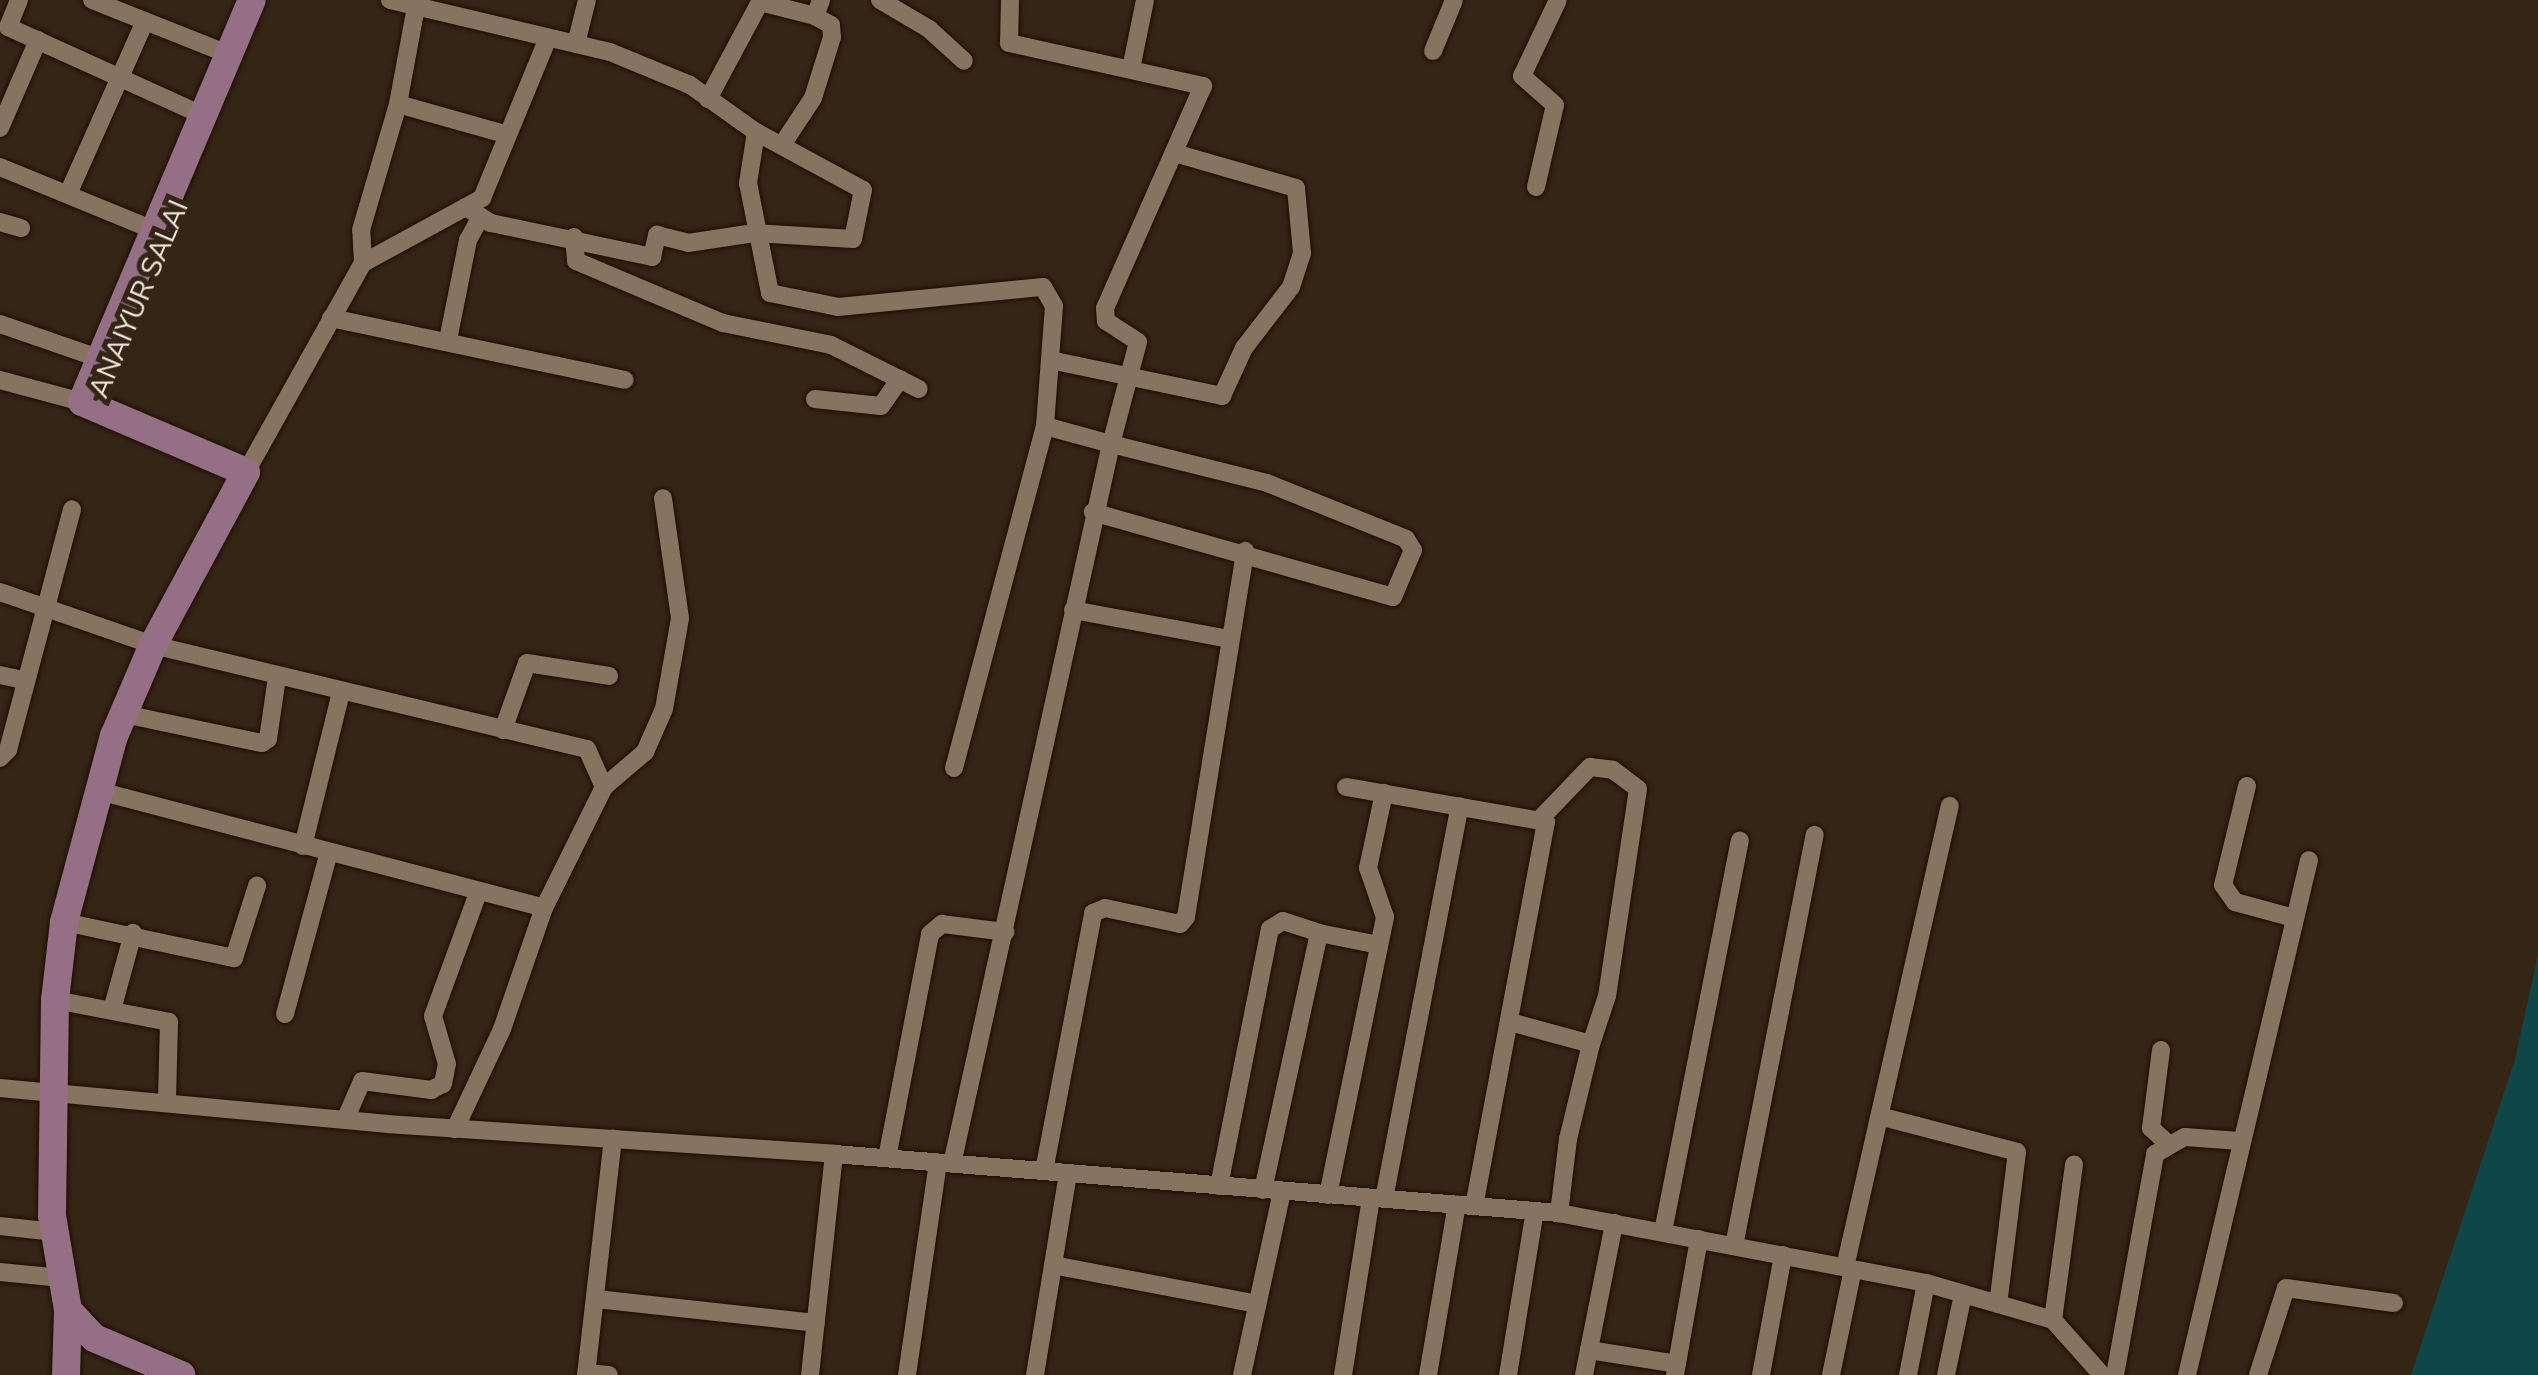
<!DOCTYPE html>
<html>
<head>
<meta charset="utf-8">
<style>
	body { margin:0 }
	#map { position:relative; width:2538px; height:1375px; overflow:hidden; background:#352515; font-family:"Nunito Sans",sans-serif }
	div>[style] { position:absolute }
	.water>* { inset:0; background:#0f4748 }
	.roads { filter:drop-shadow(0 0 2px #1c0e01) drop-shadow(0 0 2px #1c0e01) }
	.street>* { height:18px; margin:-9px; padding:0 9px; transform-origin:9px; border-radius:9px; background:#867360 }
	.primary>* { height:28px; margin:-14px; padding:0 14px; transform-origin:14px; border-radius:14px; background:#946f86 }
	span { translate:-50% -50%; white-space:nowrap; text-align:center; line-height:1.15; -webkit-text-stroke:10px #352515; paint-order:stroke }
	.street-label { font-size:28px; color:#f1e7dc }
</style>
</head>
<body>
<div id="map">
	<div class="water">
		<i style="clip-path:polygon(2538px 955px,2538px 1375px,2411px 1375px,2515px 1059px)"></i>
	</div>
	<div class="roads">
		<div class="street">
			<i style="left:19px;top:0;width:29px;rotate:112deg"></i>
			<i style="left:8px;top:27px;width:211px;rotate:24.4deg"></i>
			<i style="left:92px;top:0;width:146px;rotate:21.7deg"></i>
			<i style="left:390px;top:0;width:226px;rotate:13.3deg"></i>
			<i style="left:610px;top:52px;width:87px;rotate:22.4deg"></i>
			<i style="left:690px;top:85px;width:81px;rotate:35.5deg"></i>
			<i style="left:756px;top:132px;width:52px;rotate:98.9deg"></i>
			<i style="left:748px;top:183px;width:112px;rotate:78.7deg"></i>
			<i style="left:770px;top:293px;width:69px;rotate:11.6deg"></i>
			<i style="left:838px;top:307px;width:206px;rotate:-5.6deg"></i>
			<i style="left:1043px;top:287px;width:22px;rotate:60deg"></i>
			<i style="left:1054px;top:306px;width:120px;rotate:94.3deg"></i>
			<i style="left:1045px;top:426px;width:68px;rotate:15.3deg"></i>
			<i style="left:1111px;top:444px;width:737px;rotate:102.45deg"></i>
			<i style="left:880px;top:0;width:57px;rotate:30.6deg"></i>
			<i style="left:929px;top:29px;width:47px;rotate:42.4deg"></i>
			<i style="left:1010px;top:0;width:43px;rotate:91.3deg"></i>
			<i style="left:1009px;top:43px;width:199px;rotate:12.5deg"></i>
			<i style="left:1203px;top:86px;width:243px;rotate:113.8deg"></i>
			<i style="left:1105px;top:308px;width:13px;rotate:86deg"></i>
			<i style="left:1106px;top:321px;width:38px;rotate:33deg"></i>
			<i style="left:1138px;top:342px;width:106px;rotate:104.8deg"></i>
			<i style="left:1111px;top:444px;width:161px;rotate:14deg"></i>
			<i style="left:1267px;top:483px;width:150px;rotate:21.9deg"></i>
			<i style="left:1406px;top:539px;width:13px;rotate:58deg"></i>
			<i style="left:1413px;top:550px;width:51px;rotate:113.1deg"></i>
			<i style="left:1393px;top:597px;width:312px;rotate:-164.2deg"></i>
			<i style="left:576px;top:44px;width:45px;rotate:-76deg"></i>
			<i style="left:1433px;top:51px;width:55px;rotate:-67.6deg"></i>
			<i style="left:1131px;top:69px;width:70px;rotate:-78.5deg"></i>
			<i style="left:708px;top:99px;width:110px;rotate:-61.8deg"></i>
			<i style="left:760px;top:2px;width:57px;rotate:14.3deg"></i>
			<i style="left:815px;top:16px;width:17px;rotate:-69deg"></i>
			<i style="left:398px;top:104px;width:114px;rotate:15.7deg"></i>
			<i style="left:0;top:128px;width:96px;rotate:-66.6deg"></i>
			<i style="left:782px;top:145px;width:56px;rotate:-56.6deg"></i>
			<i style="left:813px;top:98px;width:64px;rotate:-72.7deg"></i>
			<i style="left:832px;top:37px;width:12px;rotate:-95deg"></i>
			<i style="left:831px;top:25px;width:18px;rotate:-151deg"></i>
			<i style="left:0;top:167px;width:163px;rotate:22.3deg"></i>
			<i style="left:1536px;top:187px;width:84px;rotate:-77deg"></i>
			<i style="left:1555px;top:105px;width:44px;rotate:-138.7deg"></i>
			<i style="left:1522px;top:76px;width:84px;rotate:-64.7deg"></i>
			<i style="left:68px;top:194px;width:189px;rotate:-66deg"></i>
			<i style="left:466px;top:207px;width:30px;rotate:33deg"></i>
			<i style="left:491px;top:223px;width:165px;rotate:11.9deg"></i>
			<i style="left:652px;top:257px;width:23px;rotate:-77deg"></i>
			<i style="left:657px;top:235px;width:32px;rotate:14deg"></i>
			<i style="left:688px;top:243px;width:67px;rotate:-8.6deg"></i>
			<i style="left:754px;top:233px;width:99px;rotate:3.5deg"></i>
			<i style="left:853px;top:239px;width:50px;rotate:-78.5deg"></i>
			<i style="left:863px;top:190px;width:122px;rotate:-151.5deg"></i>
			<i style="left:0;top:222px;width:22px;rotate:16deg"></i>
			<i style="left:574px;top:237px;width:24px;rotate:85deg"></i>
			<i style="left:576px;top:261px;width:160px;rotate:22.9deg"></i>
			<i style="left:723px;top:323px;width:110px;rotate:11.5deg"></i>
			<i style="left:831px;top:345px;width:98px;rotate:26.6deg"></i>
			<i style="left:363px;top:263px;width:33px;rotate:-93deg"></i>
			<i style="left:361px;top:230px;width:131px;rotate:-73.6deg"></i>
			<i style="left:398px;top:104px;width:99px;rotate:-79.5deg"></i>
			<i style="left:331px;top:318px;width:300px;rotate:11.9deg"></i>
			<i style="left:0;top:324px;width:104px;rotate:19.1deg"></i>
			<i style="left:448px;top:340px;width:102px;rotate:-78.7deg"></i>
			<i style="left:468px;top:240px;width:26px;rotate:-61deg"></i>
			<i style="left:1055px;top:361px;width:171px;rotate:11.8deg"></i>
			<i style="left:1222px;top:396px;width:53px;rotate:-65.4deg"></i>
			<i style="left:1244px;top:348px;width:77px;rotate:-52.4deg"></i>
			<i style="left:1291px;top:287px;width:36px;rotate:-72deg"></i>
			<i style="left:1302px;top:253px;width:65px;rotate:-95.3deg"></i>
			<i style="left:1296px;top:188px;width:126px;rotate:-163.9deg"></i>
			<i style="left:0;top:380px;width:85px;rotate:15deg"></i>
			<i style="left:815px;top:399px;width:66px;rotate:6.1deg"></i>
			<i style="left:881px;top:406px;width:33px;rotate:-55deg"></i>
			<i style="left:246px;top:472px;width:240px;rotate:-60.8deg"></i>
			<i style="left:363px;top:263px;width:136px;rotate:-28.6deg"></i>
			<i style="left:482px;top:198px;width:173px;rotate:-67.6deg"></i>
			<i style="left:0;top:592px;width:162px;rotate:19.1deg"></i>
			<i style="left:153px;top:645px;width:446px;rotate:13.5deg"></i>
			<i style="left:587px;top:749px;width:42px;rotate:65.9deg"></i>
			<i style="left:1073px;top:610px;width:159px;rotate:10.5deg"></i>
			<i style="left:0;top:675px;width:25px;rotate:12deg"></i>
			<i style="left:124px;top:714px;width:141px;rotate:11.9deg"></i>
			<i style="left:262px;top:743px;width:7px;rotate:-34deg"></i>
			<i style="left:268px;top:739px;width:63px;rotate:-81.7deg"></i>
			<i style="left:503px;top:730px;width:71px;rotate:-70.3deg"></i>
			<i style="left:527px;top:663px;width:83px;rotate:9deg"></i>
			<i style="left:0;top:758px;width:11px;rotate:-45deg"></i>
			<i style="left:8px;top:750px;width:249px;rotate:-75.1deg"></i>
			<i style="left:954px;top:768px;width:354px;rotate:-75.1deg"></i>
			<i style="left:2247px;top:786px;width:102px;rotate:103.6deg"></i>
			<i style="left:2223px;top:885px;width:21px;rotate:55deg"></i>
			<i style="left:2235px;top:902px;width:61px;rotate:15.2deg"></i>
			<i style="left:1346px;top:787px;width:203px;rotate:9.9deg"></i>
			<i style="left:1546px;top:822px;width:391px;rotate:100.6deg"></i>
			<i style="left:99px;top:791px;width:460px;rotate:14.7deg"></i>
			<i style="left:1541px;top:818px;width:71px;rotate:-46.1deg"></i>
			<i style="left:1590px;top:767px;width:23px;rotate:7deg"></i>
			<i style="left:1613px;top:770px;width:31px;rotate:37deg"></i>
			<i style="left:1638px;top:789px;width:209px;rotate:98.5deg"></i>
			<i style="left:1607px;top:996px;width:51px;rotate:108.4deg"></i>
			<i style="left:303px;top:846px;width:158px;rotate:-76.1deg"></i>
			<i style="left:64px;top:922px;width:174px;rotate:12deg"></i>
			<i style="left:234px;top:958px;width:76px;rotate:-72.3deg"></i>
			<i style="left:55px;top:1000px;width:116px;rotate:10.9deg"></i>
			<i style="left:169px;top:1022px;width:77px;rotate:91.5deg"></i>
			<i style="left:112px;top:1010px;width:80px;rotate:-74.7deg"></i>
			<i style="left:285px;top:1014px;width:168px;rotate:-74.8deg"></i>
			<i style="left:1510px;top:1022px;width:84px;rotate:15.2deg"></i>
			<i style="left:1591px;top:1044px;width:98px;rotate:103.6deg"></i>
			<i style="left:1568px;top:1139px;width:75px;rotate:96.9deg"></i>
			<i style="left:2161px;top:1050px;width:79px;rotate:97.3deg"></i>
			<i style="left:2151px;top:1128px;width:23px;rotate:43deg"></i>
			<i style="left:0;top:1088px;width:390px;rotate:5.3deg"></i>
			<i style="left:388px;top:1124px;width:447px;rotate:3.8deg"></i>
			<i style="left:834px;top:1154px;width:222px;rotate:96.2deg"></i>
			<i style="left:1883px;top:1117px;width:138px;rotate:14.6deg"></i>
			<i style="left:2017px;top:1152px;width:153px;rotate:97.1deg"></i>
			<i style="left:346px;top:1118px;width:40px;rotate:-66.6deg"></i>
			<i style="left:362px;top:1081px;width:70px;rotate:7.4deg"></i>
			<i style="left:431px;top:1090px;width:13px;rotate:-27deg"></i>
			<i style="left:443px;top:1084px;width:20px;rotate:-79deg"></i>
			<i style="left:447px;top:1064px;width:50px;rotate:-106.3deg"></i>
			<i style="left:433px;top:1016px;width:131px;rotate:-69.9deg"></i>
			<i style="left:455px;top:1129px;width:110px;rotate:-64.8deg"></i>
			<i style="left:502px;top:1029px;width:128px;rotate:-70.9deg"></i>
			<i style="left:544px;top:908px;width:135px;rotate:-63.6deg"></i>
			<i style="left:604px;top:787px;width:54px;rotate:-40.5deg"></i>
			<i style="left:645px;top:752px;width:47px;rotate:-66.2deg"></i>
			<i style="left:664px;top:709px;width:92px;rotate:-80deg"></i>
			<i style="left:680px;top:618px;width:121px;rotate:-98.1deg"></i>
			<i style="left:834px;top:1154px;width:727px;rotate:4.65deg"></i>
			<i style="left:1559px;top:1213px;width:374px;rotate:10.8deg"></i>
			<i style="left:1926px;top:1283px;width:132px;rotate:16.2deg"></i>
			<i style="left:2053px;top:1320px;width:74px;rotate:48.3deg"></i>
			<i style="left:887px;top:1158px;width:228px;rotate:-79.1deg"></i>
			<i style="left:930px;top:934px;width:16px;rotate:-40deg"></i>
			<i style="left:942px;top:924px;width:64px;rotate:7.2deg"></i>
			<i style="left:1044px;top:1171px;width:263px;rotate:-79.2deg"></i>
			<i style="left:1093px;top:913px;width:13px;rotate:-23deg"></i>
			<i style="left:1105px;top:908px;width:77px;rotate:12deg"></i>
			<i style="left:1180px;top:924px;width:9px;rotate:-49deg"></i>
			<i style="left:1186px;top:917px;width:371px;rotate:-80.8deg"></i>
			<i style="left:1219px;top:1186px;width:262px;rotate:-78.8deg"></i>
			<i style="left:1270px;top:929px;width:15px;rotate:-32deg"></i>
			<i style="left:1283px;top:921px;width:38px;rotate:18deg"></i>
			<i style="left:1263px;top:1190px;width:263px;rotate:-77.7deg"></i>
			<i style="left:1319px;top:933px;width:61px;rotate:11.3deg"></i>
			<i style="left:1328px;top:1195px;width:284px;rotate:-78.4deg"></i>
			<i style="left:1385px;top:917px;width:52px;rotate:-109.1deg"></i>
			<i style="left:1368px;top:868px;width:77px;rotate:-78deg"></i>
			<i style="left:1384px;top:1199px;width:400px;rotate:-79.1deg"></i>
			<i style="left:0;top:1226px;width:55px;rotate:6.2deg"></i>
			<i style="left:1663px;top:1232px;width:399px;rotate:-78.9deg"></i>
			<i style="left:1734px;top:1246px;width:419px;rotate:-78.9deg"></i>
			<i style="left:1053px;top:1265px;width:208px;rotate:10.8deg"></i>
			<i style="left:1845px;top:1267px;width:473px;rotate:-77.2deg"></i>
			<i style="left:0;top:1272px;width:62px;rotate:5.5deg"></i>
			<i style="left:596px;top:1299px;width:221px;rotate:6.2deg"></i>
			<i style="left:2053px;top:1320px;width:157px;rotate:-82.3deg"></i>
			<i style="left:1589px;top:1350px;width:89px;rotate:9deg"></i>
			<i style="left:586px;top:1373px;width:23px;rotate:5deg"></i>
			<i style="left:586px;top:1375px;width:238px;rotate:-83.5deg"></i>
			<i style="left:907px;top:1375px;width:214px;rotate:-81.7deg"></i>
			<i style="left:1035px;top:1375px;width:204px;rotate:-80.7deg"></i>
			<i style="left:1242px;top:1375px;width:187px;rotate:-77.7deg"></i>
			<i style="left:1343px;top:1375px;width:179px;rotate:-81deg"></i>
			<i style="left:1428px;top:1375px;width:173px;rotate:-80.4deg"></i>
			<i style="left:1508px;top:1375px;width:166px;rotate:-80.7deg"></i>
			<i style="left:1584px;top:1375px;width:155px;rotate:-78.8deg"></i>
			<i style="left:1675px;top:1375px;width:138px;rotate:-80deg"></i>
			<i style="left:1761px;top:1375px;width:122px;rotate:-79.6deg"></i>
			<i style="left:1831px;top:1375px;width:108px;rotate:-78.3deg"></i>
			<i style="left:1908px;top:1375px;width:94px;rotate:-78.9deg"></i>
			<i style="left:1946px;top:1375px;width:83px;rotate:-78.1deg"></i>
			<i style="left:2115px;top:1375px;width:225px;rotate:-79.7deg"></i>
			<i style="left:2155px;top:1154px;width:34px;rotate:-30deg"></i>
			<i style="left:2185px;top:1137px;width:55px;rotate:4.2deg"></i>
			<i style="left:2187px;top:1375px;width:529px;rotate:-76.67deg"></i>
			<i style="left:2258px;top:1375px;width:91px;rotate:-72.2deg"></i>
			<i style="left:2286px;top:1288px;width:109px;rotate:7.9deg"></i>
		</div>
		<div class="primary">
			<i style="left:68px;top:1310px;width:38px;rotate:47deg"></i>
			<i style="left:94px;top:1338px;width:95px;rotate:23deg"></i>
			<i style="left:66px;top:1375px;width:65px;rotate:-88.2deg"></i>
			<i style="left:68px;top:1310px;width:96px;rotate:-99.6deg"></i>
			<i style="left:52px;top:1215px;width:215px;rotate:-89.2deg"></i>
			<i style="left:55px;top:1000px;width:79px;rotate:-83.4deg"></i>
			<i style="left:64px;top:922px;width:193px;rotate:-75deg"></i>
			<i style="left:114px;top:736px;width:99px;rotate:-66.8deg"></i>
			<i style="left:153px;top:645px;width:196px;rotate:-61.7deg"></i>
			<i style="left:246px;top:472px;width:178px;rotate:-156.9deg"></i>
			<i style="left:82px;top:402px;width:436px;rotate:-67.1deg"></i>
		</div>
	</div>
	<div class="street-label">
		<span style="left:139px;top:299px;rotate:-67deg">ANAIYUR SALAI</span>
	</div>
</div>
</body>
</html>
